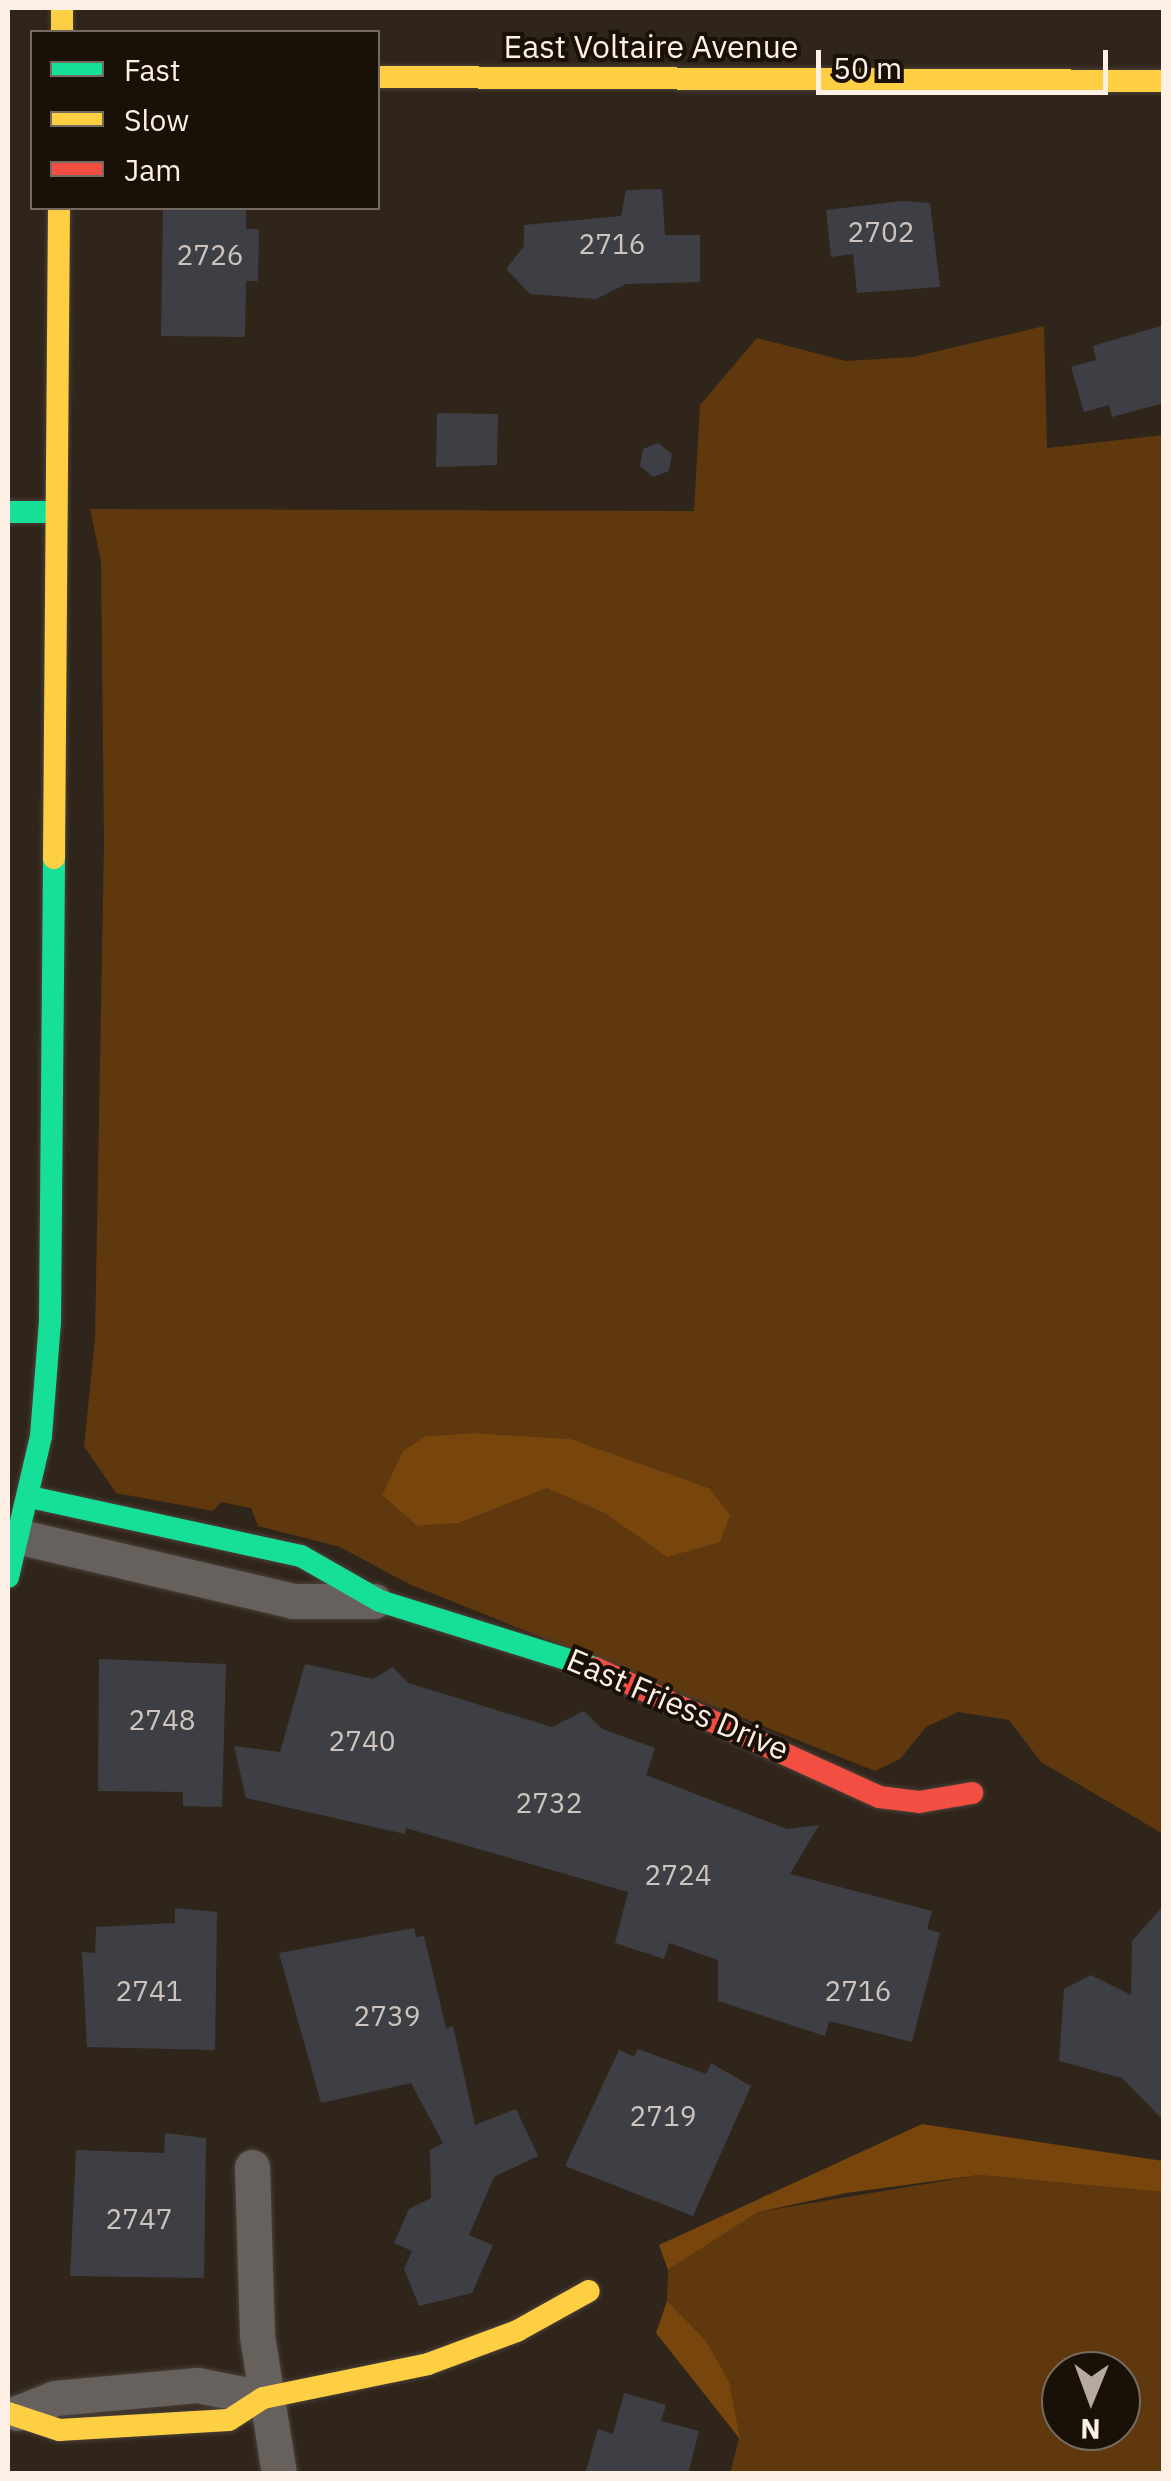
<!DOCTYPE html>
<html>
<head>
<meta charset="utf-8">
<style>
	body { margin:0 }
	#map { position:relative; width:1171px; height:2481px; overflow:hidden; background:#30251b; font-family:"IBM Plex Sans",sans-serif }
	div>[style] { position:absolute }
	.green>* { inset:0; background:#5f380e }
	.forest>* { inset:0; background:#78460d }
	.building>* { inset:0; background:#3e3f44 }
	.roads { filter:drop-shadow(0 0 2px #4b4139) drop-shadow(0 0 2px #4b4139) }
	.street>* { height:35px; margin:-17.5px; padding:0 17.5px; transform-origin:17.5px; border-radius:17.5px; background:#66615d }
	.fast>* { height:22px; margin:-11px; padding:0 11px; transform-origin:11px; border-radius:11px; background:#16e098 }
	.slow>* { height:22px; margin:-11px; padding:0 11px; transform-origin:11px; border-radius:11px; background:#ffcf43 }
	.jam>* { height:22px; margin:-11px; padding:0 11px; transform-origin:11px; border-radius:11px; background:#f24e42 }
	span { translate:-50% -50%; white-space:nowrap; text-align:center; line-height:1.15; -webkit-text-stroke:8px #191008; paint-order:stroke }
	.number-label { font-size:28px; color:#cec4bd }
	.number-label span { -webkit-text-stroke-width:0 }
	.street-label { font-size:32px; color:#fef0e5 }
	.frame { position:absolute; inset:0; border:10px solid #fef0e5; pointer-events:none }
	.legend { position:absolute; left:30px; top:30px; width:350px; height:180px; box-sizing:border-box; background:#191008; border:2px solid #756a60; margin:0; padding:12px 18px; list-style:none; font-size:30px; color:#fef0e5 }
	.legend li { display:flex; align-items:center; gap:20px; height:50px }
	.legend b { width:50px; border:2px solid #756a60 }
	.north { position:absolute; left:1041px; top:2351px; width:100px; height:100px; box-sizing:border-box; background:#191008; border:2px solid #756a60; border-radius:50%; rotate:181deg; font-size:28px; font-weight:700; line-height:40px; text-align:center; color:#fef0e5 }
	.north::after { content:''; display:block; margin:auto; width:35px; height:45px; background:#b6a99e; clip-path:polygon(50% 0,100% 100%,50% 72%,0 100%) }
	.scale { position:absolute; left:816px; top:50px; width:292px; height:45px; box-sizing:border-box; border:5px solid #fef0e5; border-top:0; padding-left:12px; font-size:30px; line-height:35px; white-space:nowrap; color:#fef0e5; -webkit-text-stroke:8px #191008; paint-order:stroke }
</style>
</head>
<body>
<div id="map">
	<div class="green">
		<i style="clip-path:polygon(evenodd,1044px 326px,1047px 448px,1163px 435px,1163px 1834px,1041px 1762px,1009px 1720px,958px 1712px,926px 1727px,900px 1759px,875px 1771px,409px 1584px,340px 1547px,258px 1526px,251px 1508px,221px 1502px,213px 1511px,116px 1493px,84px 1446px,95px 1339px,104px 843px,101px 561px,90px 509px,694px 511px,700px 405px,757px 338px,846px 361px,913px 357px,1044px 326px,474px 1433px,571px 1439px,709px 1488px,667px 1557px,606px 1514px,547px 1488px,459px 1523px,417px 1526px,382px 1495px,403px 1452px,426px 1436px,474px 1433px)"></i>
		<i style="clip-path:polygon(evenodd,979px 2175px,1163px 2192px,1163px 2473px,730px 2473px,739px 2439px,667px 2301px,668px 2270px,758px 2212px,979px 2175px,1061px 2371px,1121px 2371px,1121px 2431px,1061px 2431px,1061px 2371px)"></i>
	</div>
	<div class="forest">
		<i style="clip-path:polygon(474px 1433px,571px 1439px,709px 1488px,730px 1515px,720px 1542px,667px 1557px,606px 1514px,547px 1488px,459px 1523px,417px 1526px,382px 1495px,403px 1451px,426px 1436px)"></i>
		<i style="clip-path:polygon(922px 2124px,1163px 2161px,1163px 2192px,979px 2175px,846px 2193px,758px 2212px,668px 2270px,659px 2245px)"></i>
		<i style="clip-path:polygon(667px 2301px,706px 2341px,729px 2382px,740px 2439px,656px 2333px)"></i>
	</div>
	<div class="building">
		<i style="clip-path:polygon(662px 189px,665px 235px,700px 235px,700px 282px,626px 284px,596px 299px,530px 294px,506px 269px,524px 246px,524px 225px,621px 216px,626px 190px)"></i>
		<i style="clip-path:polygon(903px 201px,930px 203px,940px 287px,857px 293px,853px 254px,831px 257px,826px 210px)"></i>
		<i style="clip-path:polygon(163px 208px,246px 208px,246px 229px,259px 229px,258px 281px,246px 281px,245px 337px,161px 336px)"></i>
		<i style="clip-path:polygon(1164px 325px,1164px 403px,1112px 417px,1109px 405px,1084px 412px,1071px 367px,1096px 360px,1093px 346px)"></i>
		<i style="clip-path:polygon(437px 413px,498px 414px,497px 465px,436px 467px)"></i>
		<i style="clip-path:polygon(658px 443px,672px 454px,669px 471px,653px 477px,640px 466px,643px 449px)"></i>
		<i style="clip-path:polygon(99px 1659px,226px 1664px,222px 1807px,183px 1806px,183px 1792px,98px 1791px)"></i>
		<i style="clip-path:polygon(305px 1664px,373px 1679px,393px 1667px,408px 1683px,552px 1727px,584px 1711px,602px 1729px,655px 1748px,646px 1775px,787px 1829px,819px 1825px,790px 1874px,932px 1911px,927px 1929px,940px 1933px,912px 2042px,829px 2021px,825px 2036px,718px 2001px,718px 1960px,669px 1943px,664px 1959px,615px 1943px,628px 1892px,406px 1828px,405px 1834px,246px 1798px,234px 1746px,280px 1752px)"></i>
		<i style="clip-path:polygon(1164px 1905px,1164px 2121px,1122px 2078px,1059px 2061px,1064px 1989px,1091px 1975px,1131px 1995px,1132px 1941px)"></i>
		<i style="clip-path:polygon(175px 1908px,217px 1912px,215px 2050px,87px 2047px,82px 1952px,95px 1953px,96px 1927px,175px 1923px)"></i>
		<i style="clip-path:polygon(414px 1928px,416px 1937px,424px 1936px,446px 2028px,453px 2026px,475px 2125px,516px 2109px,538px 2156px,494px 2177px,469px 2235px,493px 2245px,472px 2293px,419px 2306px,404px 2269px,412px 2251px,394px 2243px,409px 2209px,431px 2198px,430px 2150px,443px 2143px,411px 2083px,321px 2103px,279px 1953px)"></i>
		<i style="clip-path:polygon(638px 2049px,706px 2074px,711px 2063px,751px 2086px,693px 2216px,565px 2166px,619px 2050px,634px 2057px)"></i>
		<i style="clip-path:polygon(165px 2133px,206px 2138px,204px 2278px,70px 2276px,76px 2150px,164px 2153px)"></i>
		<i style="clip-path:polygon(624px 2393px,666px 2405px,661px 2421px,699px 2431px,688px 2474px,585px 2474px,598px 2429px,613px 2434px)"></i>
	</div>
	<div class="roads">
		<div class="street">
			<i style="left:21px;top:1537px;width:279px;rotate:13.2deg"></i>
			<i style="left:293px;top:1601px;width:81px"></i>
			<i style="left:252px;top:2167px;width:169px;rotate:88.3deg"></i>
			<i style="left:257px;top:2336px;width:140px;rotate:80.9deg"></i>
			<i style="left:17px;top:2413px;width:41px;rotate:-21.5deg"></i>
			<i style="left:55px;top:2398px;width:143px;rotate:-5.2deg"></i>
			<i style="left:197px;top:2385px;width:67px;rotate:11.1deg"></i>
		</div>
		<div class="fast">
			<i style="left:8px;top:512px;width:47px"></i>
			<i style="left:30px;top:1497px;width:277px;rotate:12.3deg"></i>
			<i style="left:301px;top:1556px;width:91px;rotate:29.7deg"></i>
			<i style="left:380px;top:1601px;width:225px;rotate:17.3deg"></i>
			<i style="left:8px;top:1577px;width:145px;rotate:-76.8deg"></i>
			<i style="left:41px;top:1436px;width:114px;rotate:-85.5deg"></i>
			<i style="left:50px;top:1322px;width:464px;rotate:-89.5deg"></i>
		</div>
		<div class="slow">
			<i style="left:62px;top:8px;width:24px;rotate:90deg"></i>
			<i style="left:378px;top:77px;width:786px;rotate:0.29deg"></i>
			<i style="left:54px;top:858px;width:650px;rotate:-89.56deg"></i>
			<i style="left:8px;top:2413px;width:54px;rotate:18.4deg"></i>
			<i style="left:59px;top:2430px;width:170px;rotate:-3.4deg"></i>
			<i style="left:229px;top:2420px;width:40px;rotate:-32.9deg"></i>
			<i style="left:263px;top:2398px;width:168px;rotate:-11.6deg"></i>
			<i style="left:428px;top:2364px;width:95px;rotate:-20.3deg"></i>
			<i style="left:517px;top:2331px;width:82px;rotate:-29.1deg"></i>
		</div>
		<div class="jam">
			<i style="left:595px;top:1668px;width:312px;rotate:24.4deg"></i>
			<i style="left:879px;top:1797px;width:40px;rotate:7.1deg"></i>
			<i style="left:919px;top:1802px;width:54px;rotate:-9.6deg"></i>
		</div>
	</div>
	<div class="number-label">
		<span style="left:881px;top:232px">2702</span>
		<span style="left:612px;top:244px">2716</span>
		<span style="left:210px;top:255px">2726</span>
		<span style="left:162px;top:1720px">2748</span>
		<span style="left:362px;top:1741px">2740</span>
		<span style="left:549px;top:1803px">2732</span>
		<span style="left:678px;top:1875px">2724</span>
		<span style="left:149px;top:1991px">2741</span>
		<span style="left:858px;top:1991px">2716</span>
		<span style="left:387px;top:2016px">2739</span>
		<span style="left:663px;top:2116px">2719</span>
		<span style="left:139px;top:2219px">2747</span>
	</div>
	<div class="street-label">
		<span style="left:651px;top:46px">East Voltaire Avenue</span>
		<span style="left:678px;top:1704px;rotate:23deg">East Friess Drive</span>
	</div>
	<div class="frame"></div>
	<ul class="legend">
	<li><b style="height:12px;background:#16e098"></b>Fast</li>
	<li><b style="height:12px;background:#ffcf43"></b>Slow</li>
	<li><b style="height:12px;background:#f24e42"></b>Jam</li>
	</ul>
	<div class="north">N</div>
	<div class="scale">50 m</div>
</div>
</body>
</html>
